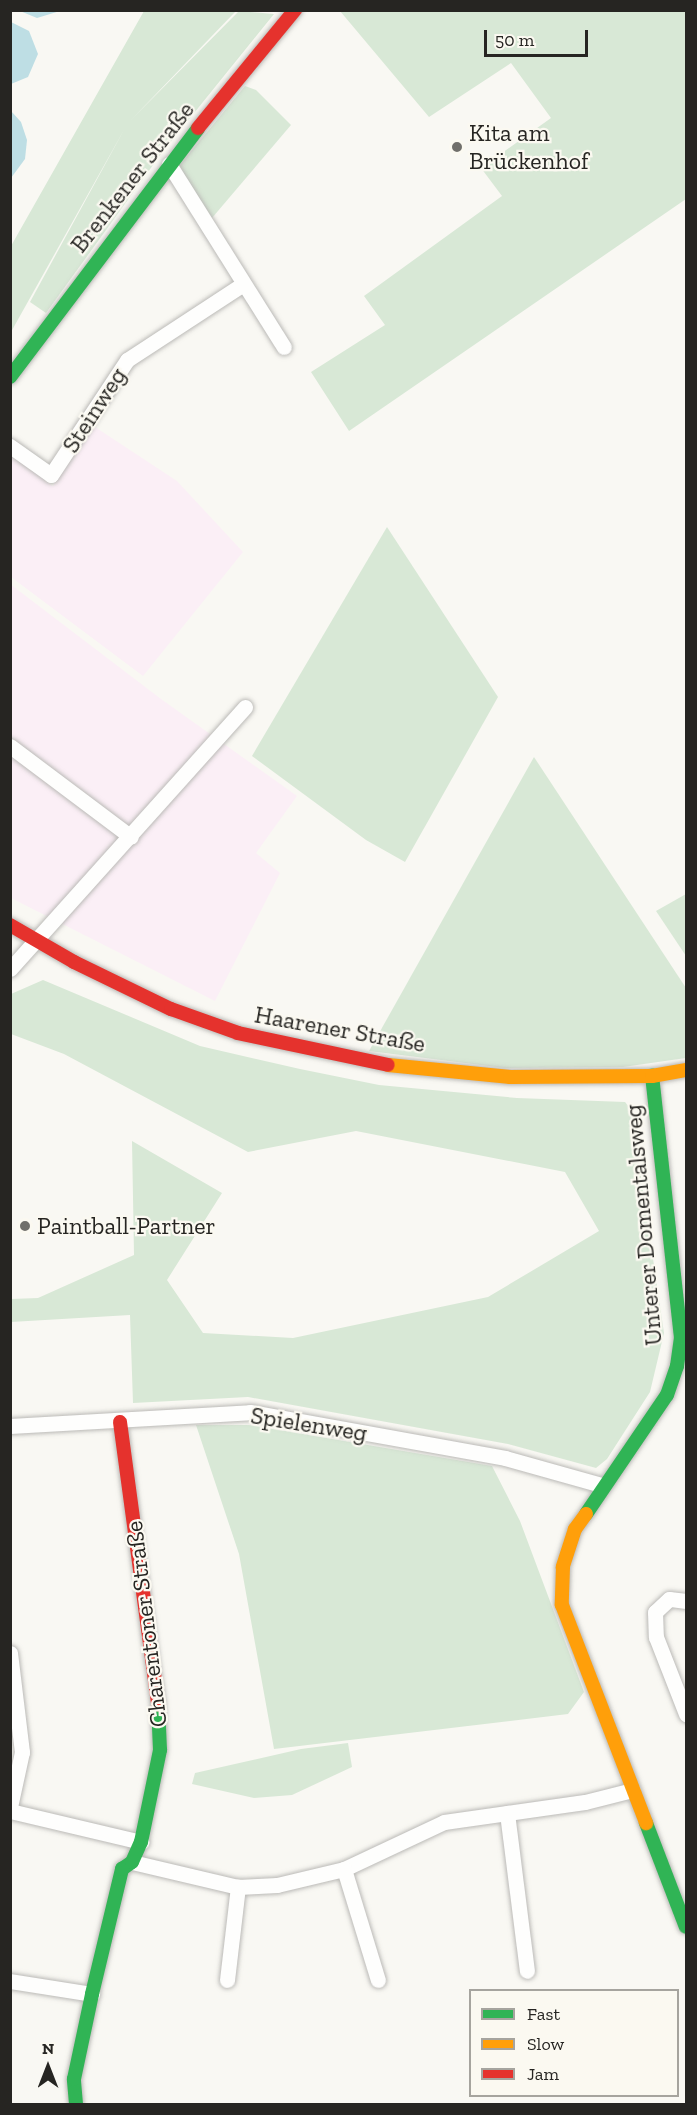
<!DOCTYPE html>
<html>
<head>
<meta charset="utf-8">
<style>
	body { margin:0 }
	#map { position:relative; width:697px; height:2115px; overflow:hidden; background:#f9f8f3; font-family:"Zilla Slab",serif }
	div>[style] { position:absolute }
	.commercial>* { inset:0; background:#fbeff6 }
	.green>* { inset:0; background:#d8e8d6 }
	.water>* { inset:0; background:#bedee4 }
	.roads { filter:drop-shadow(0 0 2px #bbbab7) drop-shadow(0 0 2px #bbbab7) }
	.street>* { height:15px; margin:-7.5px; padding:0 7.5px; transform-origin:7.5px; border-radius:7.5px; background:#fefefd }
	.fast>* { height:14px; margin:-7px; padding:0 7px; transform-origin:7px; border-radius:7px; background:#30b455 }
	.slow>* { height:14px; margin:-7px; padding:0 7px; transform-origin:7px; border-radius:7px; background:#ff9f0a }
	.jam>* { height:14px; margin:-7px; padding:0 7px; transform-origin:7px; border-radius:7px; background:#e5322d }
	.dots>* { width:16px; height:16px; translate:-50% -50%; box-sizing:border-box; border:3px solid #fbf9f1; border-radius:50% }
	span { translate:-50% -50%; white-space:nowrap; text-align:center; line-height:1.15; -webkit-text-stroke:4.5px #fbf9f1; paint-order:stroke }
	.poi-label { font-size:24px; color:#262522 }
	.left { translate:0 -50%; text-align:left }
	.street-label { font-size:24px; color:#262522 }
	.frame { position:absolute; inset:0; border:12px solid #262522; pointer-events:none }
	.legend { position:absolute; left:469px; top:1989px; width:210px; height:108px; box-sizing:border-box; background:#fbf9f1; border:2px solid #a6a49e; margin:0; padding:8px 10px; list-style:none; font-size:18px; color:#262522 }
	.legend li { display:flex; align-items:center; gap:12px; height:30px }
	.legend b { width:30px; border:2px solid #a6a49e }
	.north { position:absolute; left:18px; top:2037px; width:60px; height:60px; -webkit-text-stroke:4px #fbf9f1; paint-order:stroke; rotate:0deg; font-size:16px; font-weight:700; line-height:24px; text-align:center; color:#262522 }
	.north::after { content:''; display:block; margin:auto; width:21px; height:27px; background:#262522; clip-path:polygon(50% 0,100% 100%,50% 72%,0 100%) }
	.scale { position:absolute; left:484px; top:30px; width:104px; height:27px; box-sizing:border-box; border:3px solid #262522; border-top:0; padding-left:8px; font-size:18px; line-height:21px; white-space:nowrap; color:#262522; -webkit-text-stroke:4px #fbf9f1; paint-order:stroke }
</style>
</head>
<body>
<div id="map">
	<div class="commercial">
		<i style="clip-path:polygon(92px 425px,177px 481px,243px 552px,143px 676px,11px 577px,10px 455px,53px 486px)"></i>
		<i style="clip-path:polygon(10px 584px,161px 699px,297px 796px,256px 853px,280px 873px,215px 1001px,11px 898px)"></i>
	</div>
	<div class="green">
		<i style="clip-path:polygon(144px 11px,236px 11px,131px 120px,239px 11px,274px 14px,161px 154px,46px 313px,30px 302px,125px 128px,11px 332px,11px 246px)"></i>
		<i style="clip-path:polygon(340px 11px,686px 11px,686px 199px,349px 431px,311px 372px,385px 325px,364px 296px,502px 196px,481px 168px,551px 118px,511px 63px,429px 117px)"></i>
		<i style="clip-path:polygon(245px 86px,256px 90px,291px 125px,212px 218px,179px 166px)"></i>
		<i style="clip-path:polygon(387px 527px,498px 697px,405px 862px,366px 840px,252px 756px)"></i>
		<i style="clip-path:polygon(534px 757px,686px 988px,686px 1058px,623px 1067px,505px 1068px,369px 1051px)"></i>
		<i style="clip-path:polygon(686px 894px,686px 956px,656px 911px)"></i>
		<i style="clip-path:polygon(43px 980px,200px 1046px,300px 1069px,379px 1085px,517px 1098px,625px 1102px,631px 1109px,664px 1333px,650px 1392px,607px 1459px,596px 1468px,508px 1444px,248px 1397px,133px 1403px,130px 1315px,11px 1322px,11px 1299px,38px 1298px,134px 1255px,132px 1141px,222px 1193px,167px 1280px,203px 1333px,293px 1338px,488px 1297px,599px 1231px,565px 1172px,356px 1131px,248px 1152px,64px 1054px,11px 1034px,11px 994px)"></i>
		<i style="clip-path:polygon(196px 1425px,249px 1425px,492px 1466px,520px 1521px,584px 1692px,568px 1714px,274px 1749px,239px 1554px)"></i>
		<i style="clip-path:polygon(348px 1743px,352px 1767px,292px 1795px,254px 1798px,192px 1784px,195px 1773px,301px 1749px)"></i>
	</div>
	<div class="water">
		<i style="clip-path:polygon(20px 11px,60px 11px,37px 18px)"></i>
		<i style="clip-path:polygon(11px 22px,29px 31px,38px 54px,28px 77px,11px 84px)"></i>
		<i style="clip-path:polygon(11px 111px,21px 122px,27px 140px,25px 159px,11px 178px)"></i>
	</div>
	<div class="roads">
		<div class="street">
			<i style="left:169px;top:164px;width:216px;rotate:57.9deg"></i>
			<i style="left:10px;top:446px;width:50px;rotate:35.3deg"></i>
			<i style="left:51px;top:475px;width:138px;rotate:-56.5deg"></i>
			<i style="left:127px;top:360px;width:139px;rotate:-33.2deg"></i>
			<i style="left:10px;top:746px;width:151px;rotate:36.9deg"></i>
			<i style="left:10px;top:969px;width:352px;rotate:-48.1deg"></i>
			<i style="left:10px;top:1426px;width:240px;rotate:-3.3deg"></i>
			<i style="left:250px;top:1412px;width:259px;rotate:10.2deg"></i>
			<i style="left:505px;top:1458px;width:101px;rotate:15.6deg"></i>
			<i style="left:686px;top:1601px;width:17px;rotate:-173deg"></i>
			<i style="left:669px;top:1599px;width:19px;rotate:137deg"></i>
			<i style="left:655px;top:1612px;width:25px;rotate:88deg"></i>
			<i style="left:656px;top:1637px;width:83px;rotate:68.7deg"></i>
			<i style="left:10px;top:1653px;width:100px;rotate:83.1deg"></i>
			<i style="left:22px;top:1752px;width:56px;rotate:102.3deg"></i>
			<i style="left:10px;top:1811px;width:135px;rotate:13.3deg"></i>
			<i style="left:507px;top:1813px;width:159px;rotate:82.8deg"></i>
			<i style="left:132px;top:1862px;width:109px;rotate:13.3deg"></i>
			<i style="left:238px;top:1887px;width:39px;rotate:-3deg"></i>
			<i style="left:277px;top:1885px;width:69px;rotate:-13.4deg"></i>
			<i style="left:344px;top:1869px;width:110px;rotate:-25.2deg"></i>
			<i style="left:444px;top:1822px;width:142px;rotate:-8.1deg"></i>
			<i style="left:585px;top:1802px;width:49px;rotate:-14.3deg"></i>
			<i style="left:344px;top:1869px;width:116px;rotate:73deg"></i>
			<i style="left:227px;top:1980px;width:94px;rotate:-83.3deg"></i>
			<i style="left:10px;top:1981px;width:83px;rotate:9deg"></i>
		</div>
		<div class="fast">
			<i style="left:10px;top:377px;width:312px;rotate:-52.9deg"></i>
			<i style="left:586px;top:1514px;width:144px;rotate:-55.8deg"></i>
			<i style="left:667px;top:1395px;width:31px;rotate:-71deg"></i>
			<i style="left:677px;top:1366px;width:28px;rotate:-82deg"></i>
			<i style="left:681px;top:1338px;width:264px;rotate:-96.3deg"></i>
			<i style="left:646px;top:1823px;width:111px;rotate:69deg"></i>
			<i style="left:76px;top:2104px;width:25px;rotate:-95deg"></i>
			<i style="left:74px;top:2079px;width:87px;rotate:-78deg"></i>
			<i style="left:92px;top:1994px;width:129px;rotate:-76.5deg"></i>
			<i style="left:122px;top:1869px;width:12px;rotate:-35deg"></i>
			<i style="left:132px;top:1862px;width:22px;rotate:-66deg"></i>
			<i style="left:141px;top:1842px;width:94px;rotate:-78.3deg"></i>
			<i style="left:160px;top:1750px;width:46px;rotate:-92.5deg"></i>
		</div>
		<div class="slow">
			<i style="left:388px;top:1065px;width:123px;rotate:5.6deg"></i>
			<i style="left:510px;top:1077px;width:142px;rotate:-0.4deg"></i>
			<i style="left:652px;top:1076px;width:35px;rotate:-10deg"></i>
			<i style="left:586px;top:1514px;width:19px;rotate:126deg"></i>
			<i style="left:575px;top:1529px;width:40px;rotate:108deg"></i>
			<i style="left:563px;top:1567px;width:38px;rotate:92deg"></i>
			<i style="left:562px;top:1605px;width:234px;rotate:68.9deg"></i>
		</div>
		<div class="jam">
			<i style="left:198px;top:128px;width:153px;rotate:-50.6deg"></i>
			<i style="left:10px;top:925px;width:74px;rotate:30deg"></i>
			<i style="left:74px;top:962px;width:108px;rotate:25.9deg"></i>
			<i style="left:171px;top:1009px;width:71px;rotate:19.7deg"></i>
			<i style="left:238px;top:1033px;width:153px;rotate:12deg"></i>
			<i style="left:120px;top:1422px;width:285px;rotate:82.3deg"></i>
		</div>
	</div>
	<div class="dots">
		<i style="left:457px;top:147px;background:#706f6b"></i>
		<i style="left:25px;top:1226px;background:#706f6b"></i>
	</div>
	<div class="poi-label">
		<span class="left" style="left:469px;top:147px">Kita am<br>Brückenhof</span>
		<span class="left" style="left:37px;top:1226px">Paintball-Partner</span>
	</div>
	<div class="street-label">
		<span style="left:132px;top:177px;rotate:-52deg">Brenkener Straße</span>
		<span style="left:94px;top:410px;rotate:-57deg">Steinweg</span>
		<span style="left:340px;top:1029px;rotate:10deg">Haarener Straße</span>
		<span style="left:643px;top:1225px;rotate:-95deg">Unterer Domentalsweg</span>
		<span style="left:309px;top:1424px;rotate:9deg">Spielenweg</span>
		<span style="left:146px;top:1624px;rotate:-97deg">Charentoner Straße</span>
	</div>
	<div class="frame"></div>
	<ul class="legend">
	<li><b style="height:8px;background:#30b455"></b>Fast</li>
	<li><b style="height:8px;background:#ff9f0a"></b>Slow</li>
	<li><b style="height:8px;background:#e5322d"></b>Jam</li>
	</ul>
	<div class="north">N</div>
	<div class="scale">50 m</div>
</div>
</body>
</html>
